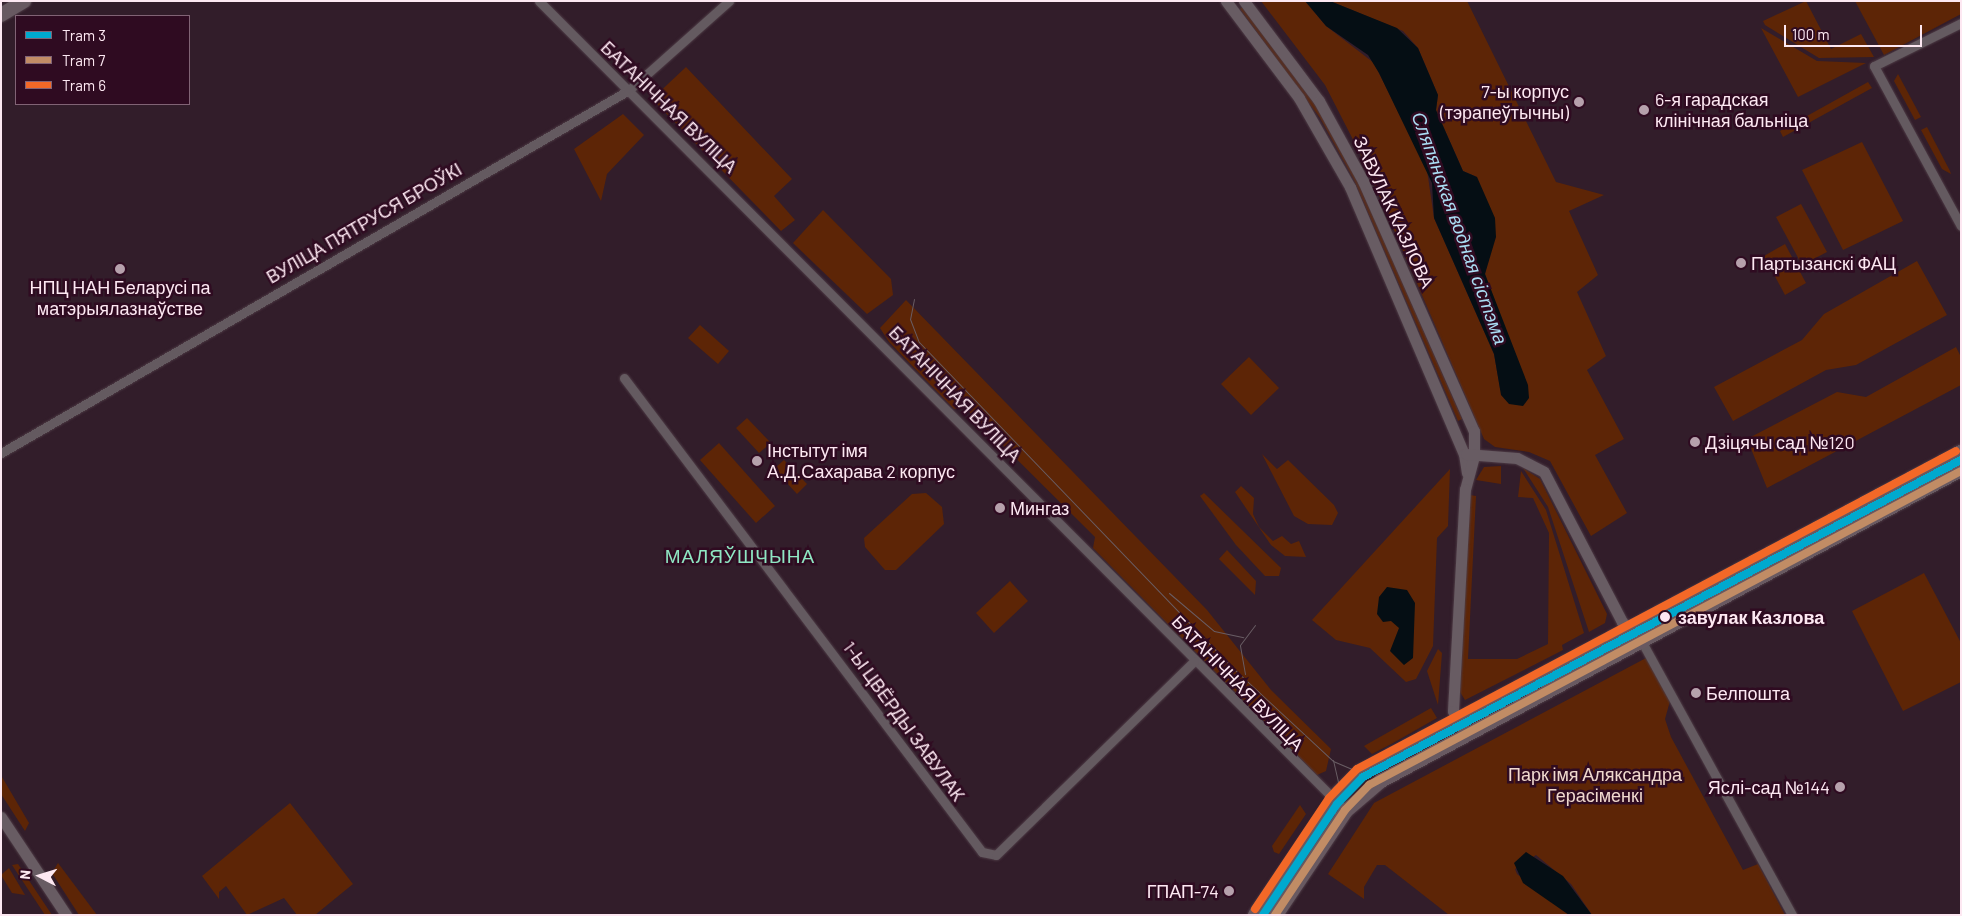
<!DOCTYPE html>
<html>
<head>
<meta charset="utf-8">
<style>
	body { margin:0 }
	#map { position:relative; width:1962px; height:916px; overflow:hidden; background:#321d2a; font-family:Barlow,sans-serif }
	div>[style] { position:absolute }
	.green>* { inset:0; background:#5d2506 }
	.water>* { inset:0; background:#050e14 }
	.roads { filter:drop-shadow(0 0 1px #4d3b45) drop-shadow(0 0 1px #4d3b45) }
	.minor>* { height:9px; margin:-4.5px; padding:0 4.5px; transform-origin:4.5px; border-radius:4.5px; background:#645a60 }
	.secondary>* { height:11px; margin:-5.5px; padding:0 5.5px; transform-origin:5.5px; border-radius:5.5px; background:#685c63 }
	.primary>* { height:14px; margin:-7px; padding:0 7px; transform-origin:7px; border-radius:7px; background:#685961 }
	.tram>* { height:1px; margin:-0.5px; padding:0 0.5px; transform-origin:0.5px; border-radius:0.5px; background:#695d64 }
	.tram-1>* { height:8px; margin:-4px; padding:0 4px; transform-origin:4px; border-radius:4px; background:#00a9ce }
	.tram-2>* { height:8px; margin:-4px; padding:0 4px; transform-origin:4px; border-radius:4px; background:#c18c65 }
	.tram-3>* { height:8px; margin:-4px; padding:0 4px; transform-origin:4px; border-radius:4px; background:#f36827 }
	.dots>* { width:14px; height:14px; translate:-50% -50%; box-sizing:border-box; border:2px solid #2f0b21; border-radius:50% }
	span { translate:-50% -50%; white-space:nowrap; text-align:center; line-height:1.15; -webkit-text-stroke:5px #2f0b21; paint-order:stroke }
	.poi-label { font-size:18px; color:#fde8f2 }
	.right { translate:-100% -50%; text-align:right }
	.left { translate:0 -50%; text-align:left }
	.street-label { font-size:18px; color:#fde8f2 }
	.stop-label { font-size:18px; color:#fde8f2; font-weight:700 }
	.park-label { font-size:18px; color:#f0d9ce }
	.water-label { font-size:19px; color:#aaddf3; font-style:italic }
	.neighbourhood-label { font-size:19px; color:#8fe7c3; letter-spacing:1px }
	.frame { position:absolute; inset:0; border:2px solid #fde8f2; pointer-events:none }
	.legend { position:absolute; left:15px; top:15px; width:175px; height:90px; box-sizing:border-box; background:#2f0b21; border:1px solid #816375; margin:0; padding:6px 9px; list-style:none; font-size:15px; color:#fde8f2 }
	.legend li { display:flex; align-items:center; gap:10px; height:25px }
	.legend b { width:25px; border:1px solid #816375 }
	.north { position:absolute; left:15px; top:851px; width:50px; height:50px; -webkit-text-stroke:4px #2f0b21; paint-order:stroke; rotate:275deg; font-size:14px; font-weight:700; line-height:20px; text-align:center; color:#fde8f2 }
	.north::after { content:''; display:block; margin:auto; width:18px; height:22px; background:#fde8f2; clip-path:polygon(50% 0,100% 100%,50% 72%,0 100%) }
	.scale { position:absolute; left:1784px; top:25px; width:138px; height:22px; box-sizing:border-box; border:2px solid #fde8f2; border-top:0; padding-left:6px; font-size:15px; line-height:18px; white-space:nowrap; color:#fde8f2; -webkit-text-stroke:4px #2f0b21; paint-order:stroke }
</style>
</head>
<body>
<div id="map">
	<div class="green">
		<i style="clip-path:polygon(1261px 1px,1305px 1px,1326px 26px,1374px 63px,1427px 170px,1434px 218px,1494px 354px,1500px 388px,1529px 398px,1485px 274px,1490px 251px,1477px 177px,1463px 171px,1436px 110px,1438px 95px,1418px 48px,1403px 31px,1330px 1px,1467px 1px,1556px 182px,1604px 195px,1569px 211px,1598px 275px,1577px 292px,1606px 356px,1587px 370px,1624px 439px,1595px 455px,1627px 513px,1591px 536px,1550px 461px,1529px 452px,1495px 447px,1484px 439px,1366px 165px,1325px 85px)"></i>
		<i style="clip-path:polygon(1806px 1px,1831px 49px,1861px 34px,1874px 57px,1819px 58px,1765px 25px,1763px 21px)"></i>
		<i style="clip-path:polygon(1855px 1px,1961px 1px,1961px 14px,1884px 55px)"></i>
		<i style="clip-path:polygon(1243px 6px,1321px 113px,1358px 182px,1462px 419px,1458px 421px,1354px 180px,1320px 118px,1240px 9px)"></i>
		<i style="clip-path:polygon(1761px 28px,1817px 61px,1866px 63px,1798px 97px)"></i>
		<i style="clip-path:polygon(686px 67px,792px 179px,774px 196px,795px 220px,781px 231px,652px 99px)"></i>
		<i style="clip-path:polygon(1898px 74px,1921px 117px,1915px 120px,1894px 81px)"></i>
		<i style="clip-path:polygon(1868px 82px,1872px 88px,1783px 137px,1780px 131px)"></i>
		<i style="clip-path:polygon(623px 114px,644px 135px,607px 174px,601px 201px,574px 149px)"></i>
		<i style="clip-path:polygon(1927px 127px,1950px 171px,1951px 174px,1942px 169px,1921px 130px)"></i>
		<i style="clip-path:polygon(1862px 142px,1903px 221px,1843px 250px,1802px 170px)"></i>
		<i style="clip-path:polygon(1801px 204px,1827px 252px,1802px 265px,1776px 217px)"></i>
		<i style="clip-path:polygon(823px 210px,891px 279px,893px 295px,867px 314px,793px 243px)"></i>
		<i style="clip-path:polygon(1785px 244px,1806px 283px,1785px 295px,1764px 256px)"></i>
		<i style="clip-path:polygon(1917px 261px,1947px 315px,1856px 365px,1826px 370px,1733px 421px,1714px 387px,1802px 340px,1824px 314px)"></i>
		<i style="clip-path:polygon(906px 300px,1207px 610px,1271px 690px,1331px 749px,1326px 771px,1317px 775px,1093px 548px,1095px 537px,965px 408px,954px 409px,889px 342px,880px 328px)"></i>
		<i style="clip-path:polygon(700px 325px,729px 351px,718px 364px,688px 338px)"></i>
		<i style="clip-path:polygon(1956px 347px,1961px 357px,1961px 385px,1767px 488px,1747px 439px,1837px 392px,1866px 397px)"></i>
		<i style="clip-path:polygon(1249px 357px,1279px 388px,1251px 415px,1221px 384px)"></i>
		<i style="clip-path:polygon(747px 418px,771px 443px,759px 453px,736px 428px)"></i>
		<i style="clip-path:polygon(719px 443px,775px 506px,756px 523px,700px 460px)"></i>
		<i style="clip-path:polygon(1262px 454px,1277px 469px,1288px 460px,1334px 505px,1338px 513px,1332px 525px,1308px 524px,1294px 516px)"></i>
		<i style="clip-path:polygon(784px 460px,807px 484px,797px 494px,774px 469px)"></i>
		<i style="clip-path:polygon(1501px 466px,1501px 484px,1476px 480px,1484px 467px)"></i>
		<i style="clip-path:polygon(1523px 468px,1540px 479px,1607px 614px,1605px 623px,1589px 632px,1548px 507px)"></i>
		<i style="clip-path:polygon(1450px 469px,1448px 526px,1437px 538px,1433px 646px,1416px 679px,1406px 682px,1370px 648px,1336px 640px,1312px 620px)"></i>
		<i style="clip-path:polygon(1521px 471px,1546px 510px,1584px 633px,1562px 645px,1563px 650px,1465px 700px,1460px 692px,1470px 495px,1476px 496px,1468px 659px,1517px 659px,1548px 644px,1549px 533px,1533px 498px,1518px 497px)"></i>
		<i style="clip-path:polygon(1241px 486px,1254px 498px,1253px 514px,1259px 527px,1273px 541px,1282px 536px,1291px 544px,1299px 541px,1306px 557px,1285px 556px,1271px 545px,1235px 492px)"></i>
		<i style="clip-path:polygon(926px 493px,942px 507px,944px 524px,896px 570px,885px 570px,865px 547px,864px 538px,912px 494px)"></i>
		<i style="clip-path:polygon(1204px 493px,1281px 568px,1279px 576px,1265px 576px,1236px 545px,1200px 496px)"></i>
		<i style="clip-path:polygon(1227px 550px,1256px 581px,1255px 595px,1219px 559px)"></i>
		<i style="clip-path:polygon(1924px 573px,1961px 643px,1961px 682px,1903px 711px,1852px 611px)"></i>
		<i style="clip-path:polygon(1010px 581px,1028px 601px,994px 633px,976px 613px)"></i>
		<i style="clip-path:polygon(1438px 649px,1442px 653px,1438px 705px,1427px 671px)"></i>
		<i style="clip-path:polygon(1646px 658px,1670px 701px,1665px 719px,1671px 737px,1743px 870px,1758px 864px,1785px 915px,1592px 915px,1571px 884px,1536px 855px,1515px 869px,1517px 874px,1569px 915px,1449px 915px,1385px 865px,1377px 865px,1364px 887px,1364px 899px,1328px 874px,1374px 803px)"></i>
		<i style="clip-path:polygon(1431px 708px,1437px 718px,1393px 743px,1372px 754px,1364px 746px)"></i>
		<i style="clip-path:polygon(2px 777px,29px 823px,25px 831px,1px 794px)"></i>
		<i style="clip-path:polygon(290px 803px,353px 884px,315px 915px,297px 915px,284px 898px,247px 915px,226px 886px,219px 892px,219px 899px,202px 876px)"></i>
		<i style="clip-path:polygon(1300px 805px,1306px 814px,1279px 854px,1274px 852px,1272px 846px)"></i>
		<i style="clip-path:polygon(58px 863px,97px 915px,79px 915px,52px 873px)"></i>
		<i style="clip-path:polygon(18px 864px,52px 915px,45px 915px,12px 865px)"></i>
		<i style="clip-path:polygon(9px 868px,25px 895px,12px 893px,1px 875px)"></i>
	</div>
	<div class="water">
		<i style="clip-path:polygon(1305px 1px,1330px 1px,1397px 28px,1418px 48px,1438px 95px,1436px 110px,1463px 171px,1477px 177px,1495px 218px,1496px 237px,1485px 274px,1528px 385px,1529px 398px,1523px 406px,1509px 404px,1501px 395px,1494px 354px,1434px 218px,1432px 183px,1379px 73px,1368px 55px,1326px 26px)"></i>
		<i style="clip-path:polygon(1387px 587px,1407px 590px,1415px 603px,1413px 658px,1404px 665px,1390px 651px,1399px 628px,1391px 621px,1383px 622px,1377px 614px,1379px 597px)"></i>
		<i style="clip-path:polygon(1526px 852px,1563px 876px,1592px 915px,1569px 915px,1523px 883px,1514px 863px)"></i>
	</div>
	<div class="roads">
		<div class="minor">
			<i style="left:539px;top:1px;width:1143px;rotate:45.11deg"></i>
			<i style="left:1961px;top:23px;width:97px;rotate:153.7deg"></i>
			<i style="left:1874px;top:66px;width:182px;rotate:61.5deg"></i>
			<i style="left:624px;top:378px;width:594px;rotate:52.94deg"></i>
			<i style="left:982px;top:852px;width:14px;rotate:12deg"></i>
			<i style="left:996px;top:855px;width:277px;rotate:-44.4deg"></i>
			<i style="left:1px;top:453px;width:725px;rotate:-30.03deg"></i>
			<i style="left:629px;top:90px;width:134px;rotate:-41.7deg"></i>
			<i style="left:1642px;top:642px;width:311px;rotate:61.2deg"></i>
		</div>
		<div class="secondary">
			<i style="left:1226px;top:1px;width:121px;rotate:53deg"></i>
			<i style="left:1299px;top:98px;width:103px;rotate:60.2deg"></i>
			<i style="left:1350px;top:187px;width:290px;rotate:66.9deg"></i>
			<i style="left:1464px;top:454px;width:19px;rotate:81deg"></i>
			<i style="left:1244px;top:1px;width:125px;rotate:53.1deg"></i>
			<i style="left:1319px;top:101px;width:91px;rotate:61.2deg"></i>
			<i style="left:1363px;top:181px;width:274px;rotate:66.1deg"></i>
			<i style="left:1474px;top:431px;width:25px;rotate:90deg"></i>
			<i style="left:1474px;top:456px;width:34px;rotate:105deg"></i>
			<i style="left:1465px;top:489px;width:222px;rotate:93.1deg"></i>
			<i style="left:1453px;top:711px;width:26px;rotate:61deg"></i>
			<i style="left:1466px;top:454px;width:51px;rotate:4.5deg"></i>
			<i style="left:1517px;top:458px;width:30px;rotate:27deg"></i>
			<i style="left:1544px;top:472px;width:169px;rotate:62.5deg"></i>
			<i style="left:1622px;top:622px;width:28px;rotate:45deg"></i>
			<i style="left:1px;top:817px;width:118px;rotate:56.4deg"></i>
		</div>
		<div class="primary">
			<i style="left:1px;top:15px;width:27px;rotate:-31deg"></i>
			<i style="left:1255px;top:915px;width:149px;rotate:-55.7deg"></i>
			<i style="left:1339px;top:792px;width:30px;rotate:-44deg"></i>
			<i style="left:1361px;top:771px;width:680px;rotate:-28deg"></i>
			<i style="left:1276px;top:915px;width:125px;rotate:-56.1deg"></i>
			<i style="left:1346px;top:811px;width:46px;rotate:-40.6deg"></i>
			<i style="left:1381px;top:781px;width:658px;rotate:-28.2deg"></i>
		</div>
	</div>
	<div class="tram">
		<i style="left:914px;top:299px;width:20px;rotate:101deg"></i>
		<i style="left:910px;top:319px;width:25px;rotate:69deg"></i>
		<i style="left:919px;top:342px;width:454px;rotate:46.1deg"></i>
		<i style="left:1234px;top:669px;width:135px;rotate:42.9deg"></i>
		<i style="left:1333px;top:761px;width:23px;rotate:23deg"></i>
		<i style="left:1354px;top:770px;width:27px;rotate:2deg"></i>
		<i style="left:1169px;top:593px;width:59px;rotate:40.2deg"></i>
		<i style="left:1214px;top:631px;width:30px;rotate:12deg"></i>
		<i style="left:1245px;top:674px;width:29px;rotate:-100deg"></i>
		<i style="left:1240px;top:645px;width:25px;rotate:-53deg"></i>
		<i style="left:1333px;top:760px;width:26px;rotate:77deg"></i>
		<i style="left:1339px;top:785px;width:29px;rotate:98deg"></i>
	</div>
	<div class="tram-1">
		<i style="left:1263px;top:915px;width:133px;rotate:-56.3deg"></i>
		<i style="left:1337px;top:804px;width:37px;rotate:-46deg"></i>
		<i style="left:1363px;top:777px;width:677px;rotate:-27.93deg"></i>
	</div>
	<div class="tram-2">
		<i style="left:1275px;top:915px;width:126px;rotate:-56.3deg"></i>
		<i style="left:1345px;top:810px;width:35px;rotate:-46deg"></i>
		<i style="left:1369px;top:785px;width:670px;rotate:-27.94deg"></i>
	</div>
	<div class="tram-3">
		<i style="left:1255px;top:909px;width:133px;rotate:-56.3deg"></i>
		<i style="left:1329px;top:798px;width:40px;rotate:-46deg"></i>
		<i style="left:1357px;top:769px;width:678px;rotate:-27.96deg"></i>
	</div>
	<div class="dots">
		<i style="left:1579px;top:102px;background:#b6a1ac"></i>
		<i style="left:1644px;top:110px;background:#b6a1ac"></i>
		<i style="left:1741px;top:263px;background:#b6a1ac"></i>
		<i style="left:120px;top:269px;background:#b6a1ac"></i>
		<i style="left:1695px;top:442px;background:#b6a1ac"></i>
		<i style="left:757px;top:461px;background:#b6a1ac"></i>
		<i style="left:1000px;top:508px;background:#b6a1ac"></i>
		<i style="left:1665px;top:617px;background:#fde8f2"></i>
		<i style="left:1696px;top:693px;background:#b6a1ac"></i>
		<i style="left:1840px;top:787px;background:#b6a1ac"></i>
		<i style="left:1229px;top:891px;background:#b6a1ac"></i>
	</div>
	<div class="poi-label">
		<span class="right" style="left:1569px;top:102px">7-ы корпус<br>(тэрапеўтычны)</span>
		<span class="left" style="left:1655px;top:110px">6-я гарадская<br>клінічная бальніца</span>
		<span class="left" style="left:1751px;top:263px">Партызанскі ФАЦ</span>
		<span style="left:120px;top:298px">НПЦ НАН Беларусі па<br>матэрыялазнаўстве</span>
		<span class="left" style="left:1705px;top:442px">Дзіцячы сад №120</span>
		<span class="left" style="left:767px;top:461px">Інстытут імя<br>А.Д.Сахарава 2 корпус</span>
		<span class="left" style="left:1010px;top:508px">Мингаз</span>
		<span class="left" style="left:1706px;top:693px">Белпошта</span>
		<span class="right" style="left:1830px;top:787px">Яслі-сад №144</span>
		<span class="right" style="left:1219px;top:891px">ГПАП-74</span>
	</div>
	<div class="street-label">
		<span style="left:669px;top:107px;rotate:44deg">БАТАНІЧНАЯ ВУЛІЦА</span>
		<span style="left:1394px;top:212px;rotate:65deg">ЗАВУЛАК КАЗЛОВА</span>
		<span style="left:364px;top:223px;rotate:-30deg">ВУЛІЦА ПЯТРУСЯ БРОЎКІ</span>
		<span style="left:955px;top:394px;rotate:46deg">БАТАНІЧНАЯ ВУЛІЦА</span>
		<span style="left:1238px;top:683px;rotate:46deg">БАТАНІЧНАЯ ВУЛІЦА</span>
		<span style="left:904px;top:721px;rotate:54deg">1-Ы ЦВЁРДЫ ЗАВУЛАК</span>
	</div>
	<div class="stop-label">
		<span class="left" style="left:1678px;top:617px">завулак Казлова</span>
	</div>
	<div class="park-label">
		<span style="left:1595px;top:785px">Парк імя Аляксандра<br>Герасіменкі</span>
	</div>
	<div class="water-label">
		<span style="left:1460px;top:228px;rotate:70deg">Сляпянская водная сістэма</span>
	</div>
	<div class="neighbourhood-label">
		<span style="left:740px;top:556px">МАЛЯЎШЧЫНА</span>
	</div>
	<div class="frame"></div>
	<ul class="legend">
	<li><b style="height:6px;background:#00a9ce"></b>Tram 3</li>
	<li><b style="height:6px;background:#c18c65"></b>Tram 7</li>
	<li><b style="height:6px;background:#f36827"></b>Tram 6</li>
	</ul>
	<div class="north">N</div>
	<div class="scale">100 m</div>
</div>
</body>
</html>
